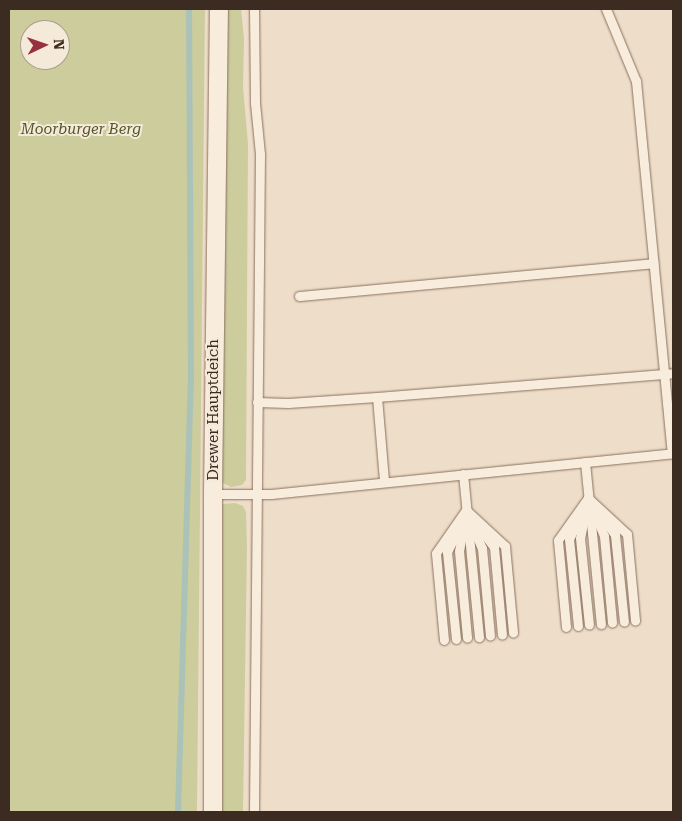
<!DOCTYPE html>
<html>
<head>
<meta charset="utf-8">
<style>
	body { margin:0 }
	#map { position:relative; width:682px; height:821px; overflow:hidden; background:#eedec9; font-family:"Roboto Serif",serif }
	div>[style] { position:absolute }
	.green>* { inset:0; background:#cccc9d }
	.stream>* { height:5.5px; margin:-2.75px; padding:0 2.75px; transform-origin:2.75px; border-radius:2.75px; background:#aac2b8 }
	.roads { filter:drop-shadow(0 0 1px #8a705e) drop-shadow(0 0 1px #8a705e) }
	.service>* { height:9px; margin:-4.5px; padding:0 4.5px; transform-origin:4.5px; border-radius:4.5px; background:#f8eddd }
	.minor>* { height:18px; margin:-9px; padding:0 9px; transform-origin:9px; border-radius:9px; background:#f8eddd }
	span { translate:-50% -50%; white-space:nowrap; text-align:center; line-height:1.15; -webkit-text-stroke:4px #f5ead9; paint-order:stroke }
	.park-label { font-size:15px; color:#515728; font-style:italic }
	.street-label { font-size:15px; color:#3b2b21 }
	.frame { position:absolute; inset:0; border:10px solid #3b2b21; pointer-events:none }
	.north { position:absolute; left:20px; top:20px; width:50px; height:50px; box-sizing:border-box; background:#f5ead9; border:1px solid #ab9e8f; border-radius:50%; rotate:87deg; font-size:14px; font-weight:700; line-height:20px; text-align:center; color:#3b2b21 }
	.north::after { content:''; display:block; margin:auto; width:18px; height:22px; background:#98303d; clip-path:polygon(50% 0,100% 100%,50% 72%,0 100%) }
</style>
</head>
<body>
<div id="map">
	<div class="green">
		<i style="clip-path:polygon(evenodd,9px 9px,205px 9px,197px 812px,9px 812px,9px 9px,30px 30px,60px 30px,60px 60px,30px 60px,30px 30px)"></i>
		<i style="clip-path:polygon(225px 9px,241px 9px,244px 39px,243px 87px,248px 144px,246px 480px,242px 485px,231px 487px,221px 482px)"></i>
		<i style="clip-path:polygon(235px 503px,243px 506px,246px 512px,247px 546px,243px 812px,218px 812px,219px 506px,223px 504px)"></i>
	</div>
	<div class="stream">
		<i style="left:178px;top:812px;width:428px;rotate:-88.3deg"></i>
		<i style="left:191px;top:384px;width:375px;rotate:-90.3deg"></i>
	</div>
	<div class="roads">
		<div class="service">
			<i style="left:606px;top:9px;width:78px;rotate:67.4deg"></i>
			<i style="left:636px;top:81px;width:374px;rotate:84.5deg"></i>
			<i style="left:299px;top:296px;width:356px;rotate:-5.3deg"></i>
			<i style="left:377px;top:397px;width:84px;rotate:85.2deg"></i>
			<i style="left:257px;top:402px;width:31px;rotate:2deg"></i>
			<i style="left:288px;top:403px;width:89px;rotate:-3.9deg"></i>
			<i style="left:377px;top:397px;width:297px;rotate:-4.6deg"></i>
			<i style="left:585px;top:462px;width:163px;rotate:84.4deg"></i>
			<i style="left:463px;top:474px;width:164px;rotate:84.4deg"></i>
			<i style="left:213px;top:494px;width:58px"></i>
			<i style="left:271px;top:494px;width:404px;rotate:-5.8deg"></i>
			<i style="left:588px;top:498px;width:53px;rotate:42.7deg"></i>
			<i style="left:627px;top:534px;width:87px;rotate:84.7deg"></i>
			<i style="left:466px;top:510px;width:53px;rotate:42.7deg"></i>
			<i style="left:505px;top:546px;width:87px;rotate:84.7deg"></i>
			<i style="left:593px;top:510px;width:28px;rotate:67deg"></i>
			<i style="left:604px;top:536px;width:87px;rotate:84.7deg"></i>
			<i style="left:585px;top:513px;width:25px;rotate:101deg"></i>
			<i style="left:580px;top:538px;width:87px;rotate:84.1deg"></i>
			<i style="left:600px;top:514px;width:26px;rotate:54deg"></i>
			<i style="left:615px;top:535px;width:87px;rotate:84.1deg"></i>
			<i style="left:464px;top:523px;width:28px;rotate:100deg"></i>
			<i style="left:459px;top:551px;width:87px;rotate:84.7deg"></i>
			<i style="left:472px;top:525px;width:25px;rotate:67deg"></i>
			<i style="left:482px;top:548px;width:88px;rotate:84.8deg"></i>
			<i style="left:480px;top:529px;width:23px;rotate:52deg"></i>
			<i style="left:494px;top:547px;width:88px;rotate:84.8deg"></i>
			<i style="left:578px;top:626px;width:87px;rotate:-95.9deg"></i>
			<i style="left:569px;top:539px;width:25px;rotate:-64deg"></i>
			<i style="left:566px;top:627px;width:87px;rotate:-95.3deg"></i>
			<i style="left:558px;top:540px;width:52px;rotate:-54.5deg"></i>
			<i style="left:456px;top:639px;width:87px;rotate:-95.9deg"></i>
			<i style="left:447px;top:552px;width:25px;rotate:-64deg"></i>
			<i style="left:444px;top:640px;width:87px;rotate:-95.3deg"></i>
			<i style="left:436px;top:553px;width:52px;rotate:-55.1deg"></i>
			<i style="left:254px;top:812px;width:658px;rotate:-89.48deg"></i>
			<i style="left:260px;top:154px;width:51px;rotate:-95.6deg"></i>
			<i style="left:255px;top:103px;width:94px;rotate:-90.6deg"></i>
		</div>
		<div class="minor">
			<i style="left:213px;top:812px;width:318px;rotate:-90deg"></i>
			<i style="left:213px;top:494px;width:485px;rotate:-89.3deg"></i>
		</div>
	</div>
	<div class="park-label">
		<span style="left:81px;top:130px">Moorburger Berg</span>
	</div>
	<div class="street-label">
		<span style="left:214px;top:410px;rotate:-90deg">Drewer Hauptdeich</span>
	</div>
	<div class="frame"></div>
	<div class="north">N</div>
</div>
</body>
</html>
